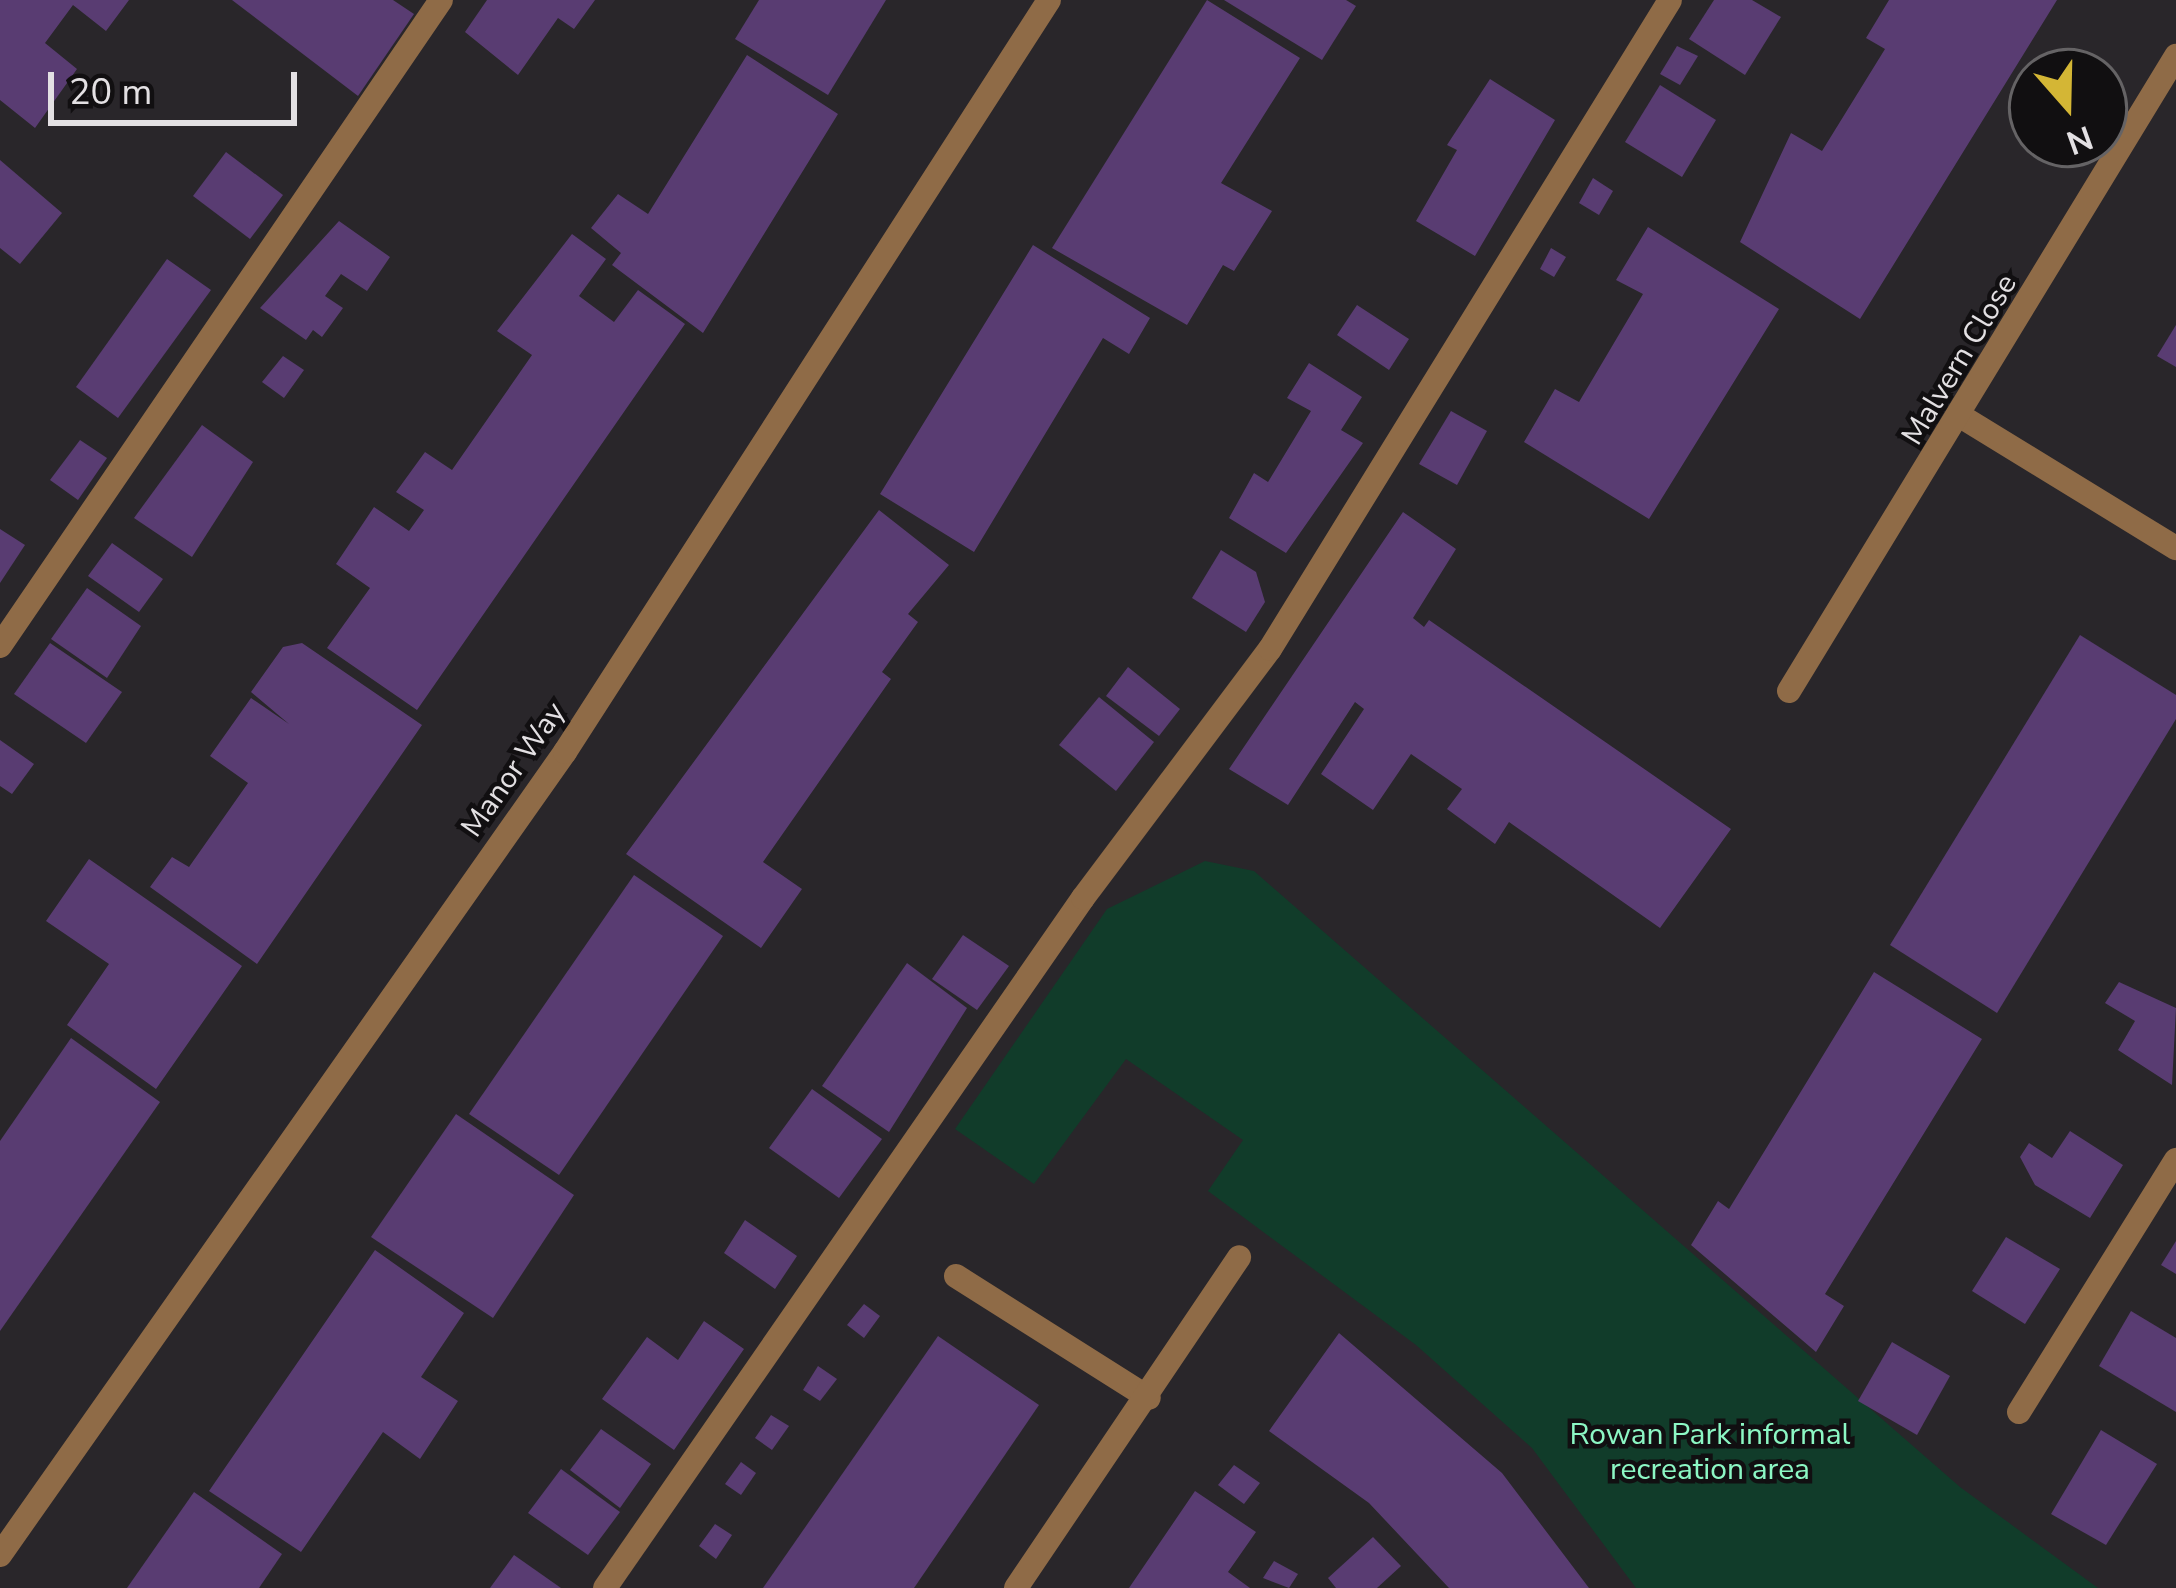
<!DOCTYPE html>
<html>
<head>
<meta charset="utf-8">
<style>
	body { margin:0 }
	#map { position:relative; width:2176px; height:1588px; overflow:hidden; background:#29262a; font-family:"Nunito Sans",sans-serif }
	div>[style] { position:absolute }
	.green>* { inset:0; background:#113c2a }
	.building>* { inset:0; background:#593c72 }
	.lane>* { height:24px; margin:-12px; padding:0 12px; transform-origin:12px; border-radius:12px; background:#8f6b47 }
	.street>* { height:24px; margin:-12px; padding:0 12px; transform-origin:12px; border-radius:12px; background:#8f6b47 }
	span { translate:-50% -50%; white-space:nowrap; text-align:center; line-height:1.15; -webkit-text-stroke:9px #110f11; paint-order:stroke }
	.street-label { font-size:30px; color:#e3e0e3 }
	.park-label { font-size:30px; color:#8cf7c4 }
	.north { position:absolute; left:2008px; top:48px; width:120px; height:120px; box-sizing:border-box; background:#110f11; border:3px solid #656365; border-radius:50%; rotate:160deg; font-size:33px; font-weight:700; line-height:48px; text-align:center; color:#e3e0e3 }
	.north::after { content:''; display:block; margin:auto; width:42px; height:54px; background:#d4b635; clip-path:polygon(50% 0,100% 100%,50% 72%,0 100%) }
	.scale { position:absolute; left:48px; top:72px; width:249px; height:54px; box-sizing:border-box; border:6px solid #e3e0e3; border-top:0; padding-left:15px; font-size:36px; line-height:42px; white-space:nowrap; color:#e3e0e3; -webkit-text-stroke:9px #110f11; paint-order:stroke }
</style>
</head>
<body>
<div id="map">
	<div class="green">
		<i style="clip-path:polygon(1205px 861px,1254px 871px,1960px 1487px,2098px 1588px,1636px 1588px,1532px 1448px,1416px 1345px,1208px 1191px,1243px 1140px,1126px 1059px,1034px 1184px,955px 1129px,1107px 909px)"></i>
	</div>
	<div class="building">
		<i style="clip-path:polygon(0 0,129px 0,106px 31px,73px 5px,45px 43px,77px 69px,35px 128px,0 100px)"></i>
		<i style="clip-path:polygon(232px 0,393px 0,414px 14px,358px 96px)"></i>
		<i style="clip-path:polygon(487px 0,595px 0,574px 29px,558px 18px,518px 75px,465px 32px)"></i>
		<i style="clip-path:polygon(759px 0,886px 0,828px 95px,735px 39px)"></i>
		<i style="clip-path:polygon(1207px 0,1300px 58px,1221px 183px,1272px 211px,1234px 271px,1223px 265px,1187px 325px,1052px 248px)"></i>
		<i style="clip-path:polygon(1224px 0,1346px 0,1356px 6px,1322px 60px)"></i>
		<i style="clip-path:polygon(1714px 0,1752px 0,1781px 17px,1745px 75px,1689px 39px)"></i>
		<i style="clip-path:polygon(1889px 0,2057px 0,1860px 319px,1740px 242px,1791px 133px,1822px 151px,1885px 49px,1866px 38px)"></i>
		<i style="clip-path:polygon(1677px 46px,1698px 56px,1680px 85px,1660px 74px)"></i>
		<i style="clip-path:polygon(747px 55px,838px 114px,703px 333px,612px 265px,621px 253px,591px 228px,618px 194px,648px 214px)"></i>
		<i style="clip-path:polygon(1490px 79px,1555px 120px,1475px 256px,1416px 221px,1457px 150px,1447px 145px)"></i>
		<i style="clip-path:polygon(1660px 85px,1716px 120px,1682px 177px,1625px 142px)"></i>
		<i style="clip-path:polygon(226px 152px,283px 195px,250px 239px,193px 196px)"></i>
		<i style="clip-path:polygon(0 160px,62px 213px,20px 264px,0 248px)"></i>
		<i style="clip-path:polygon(1593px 178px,1613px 191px,1599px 215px,1579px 203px)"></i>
		<i style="clip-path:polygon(339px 221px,390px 257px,367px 291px,341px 274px,325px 296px,343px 308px,322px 337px,313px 330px,306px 340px,260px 308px)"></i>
		<i style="clip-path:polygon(1648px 227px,1779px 309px,1649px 519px,1524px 442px,1555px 389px,1579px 402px,1643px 294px,1616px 280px)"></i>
		<i style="clip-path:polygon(572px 234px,606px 259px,579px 296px,614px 322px,638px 290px,685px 324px,417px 710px,327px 648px,370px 588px,336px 564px,374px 507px,409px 531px,424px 510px,396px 492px,425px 452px,452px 470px,532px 355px,497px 331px)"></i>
		<i style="clip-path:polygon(1033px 245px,1150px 318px,1129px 354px,1103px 338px,974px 552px,880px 494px)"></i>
		<i style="clip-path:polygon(1551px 248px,1566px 257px,1554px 277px,1540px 269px)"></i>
		<i style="clip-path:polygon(167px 259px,211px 290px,118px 418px,76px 387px)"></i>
		<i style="clip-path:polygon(1357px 305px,1409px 339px,1389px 370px,1337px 335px)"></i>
		<i style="clip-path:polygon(2176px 325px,2176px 367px,2157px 356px)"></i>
		<i style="clip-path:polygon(283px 356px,304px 370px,284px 398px,262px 382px)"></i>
		<i style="clip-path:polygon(1309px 363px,1362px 397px,1341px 430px,1363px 443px,1286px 553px,1229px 518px,1254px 473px,1268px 482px,1311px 411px,1287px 398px)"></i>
		<i style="clip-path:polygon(1451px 411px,1487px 431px,1457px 485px,1419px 464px)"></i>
		<i style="clip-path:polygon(202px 425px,253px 462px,192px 557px,134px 518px)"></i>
		<i style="clip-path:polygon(80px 440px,107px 458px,78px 500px,50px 480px)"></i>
		<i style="clip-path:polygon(879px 510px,949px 565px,908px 614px,918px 622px,882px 672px,891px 679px,763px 862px,802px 889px,761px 948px,626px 854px)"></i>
		<i style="clip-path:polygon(1403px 512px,1456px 549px,1413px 618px,1424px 627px,1429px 620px,1731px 829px,1660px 928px,1509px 822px,1495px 844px,1447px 809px,1462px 789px,1411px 754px,1373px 810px,1321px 774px,1364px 709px,1355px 702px,1288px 805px,1229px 769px)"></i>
		<i style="clip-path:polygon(0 529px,25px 545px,0 583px)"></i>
		<i style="clip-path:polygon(112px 543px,163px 579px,139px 612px,88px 576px)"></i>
		<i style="clip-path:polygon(1221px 550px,1256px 572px,1265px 602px,1246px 632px,1192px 598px)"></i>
		<i style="clip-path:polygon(87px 588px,141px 626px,107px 678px,51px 639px)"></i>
		<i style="clip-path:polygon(2080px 635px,2176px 695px,2176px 719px,1997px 1013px,1890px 945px)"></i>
		<i style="clip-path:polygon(50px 643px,122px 692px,86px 743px,14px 694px)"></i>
		<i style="clip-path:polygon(302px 643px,422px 725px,257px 964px,150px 887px,172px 857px,189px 867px,248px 783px,210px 756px,251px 698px,289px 724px,251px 692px,283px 647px)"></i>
		<i style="clip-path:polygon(1128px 667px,1180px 709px,1159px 736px,1106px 696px)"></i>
		<i style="clip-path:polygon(1099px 697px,1154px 742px,1116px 791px,1059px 745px)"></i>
		<i style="clip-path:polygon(0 740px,34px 764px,12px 794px,0 786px)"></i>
		<i style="clip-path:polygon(89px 859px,242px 966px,156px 1089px,67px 1025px,109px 964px,46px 921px)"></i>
		<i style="clip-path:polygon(634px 875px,723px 936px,559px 1175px,469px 1114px)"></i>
		<i style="clip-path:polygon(963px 935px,1009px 966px,977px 1010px,932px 979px)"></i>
		<i style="clip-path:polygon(907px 963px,967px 1008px,889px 1132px,822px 1086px)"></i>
		<i style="clip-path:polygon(1874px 972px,1982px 1039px,1825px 1294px,1844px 1306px,1816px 1352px,1691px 1245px,1718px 1201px,1729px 1209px)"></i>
		<i style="clip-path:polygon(2119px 982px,2176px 1008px,2172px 1085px,2118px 1050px,2135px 1021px,2105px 1003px)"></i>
		<i style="clip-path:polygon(71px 1038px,160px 1102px,0 1331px,0 1141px)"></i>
		<i style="clip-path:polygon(812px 1089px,882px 1139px,839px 1198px,769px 1148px)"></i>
		<i style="clip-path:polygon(456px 1114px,574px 1195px,493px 1318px,371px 1237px)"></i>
		<i style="clip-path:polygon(2070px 1131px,2123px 1165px,2090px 1218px,2035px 1185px,2020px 1157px,2029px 1143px,2052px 1158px)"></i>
		<i style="clip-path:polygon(745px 1220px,797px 1256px,775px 1289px,724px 1253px)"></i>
		<i style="clip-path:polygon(2006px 1237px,2060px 1269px,2025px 1324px,1972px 1291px)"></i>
		<i style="clip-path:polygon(2176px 1241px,2176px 1274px,2161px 1265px)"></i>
		<i style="clip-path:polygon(375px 1250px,464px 1313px,421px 1377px,458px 1401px,420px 1459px,383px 1432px,301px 1552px,209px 1491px)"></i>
		<i style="clip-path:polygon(864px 1304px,880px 1316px,864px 1338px,847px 1325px)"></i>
		<i style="clip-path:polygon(2131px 1311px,2176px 1338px,2176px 1412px,2099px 1366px)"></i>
		<i style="clip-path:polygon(704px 1321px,744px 1349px,674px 1450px,602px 1399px,647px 1337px,678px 1360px)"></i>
		<i style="clip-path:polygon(1339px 1333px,1502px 1473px,1589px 1588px,1449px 1588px,1369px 1503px,1269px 1431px)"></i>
		<i style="clip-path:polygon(938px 1336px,1039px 1405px,914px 1588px,763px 1588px)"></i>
		<i style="clip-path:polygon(1892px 1342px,1950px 1376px,1917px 1435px,1858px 1401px)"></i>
		<i style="clip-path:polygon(818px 1366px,837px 1379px,820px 1401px,803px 1390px)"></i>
		<i style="clip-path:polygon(771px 1415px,789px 1426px,772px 1450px,755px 1438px)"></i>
		<i style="clip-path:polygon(601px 1429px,651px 1464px,620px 1508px,570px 1470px)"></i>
		<i style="clip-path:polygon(2101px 1430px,2157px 1464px,2106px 1545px,2051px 1514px)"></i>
		<i style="clip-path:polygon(741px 1462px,756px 1473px,741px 1495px,725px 1484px)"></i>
		<i style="clip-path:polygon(1234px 1465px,1260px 1483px,1244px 1504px,1218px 1485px)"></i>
		<i style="clip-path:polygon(561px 1469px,620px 1512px,588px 1555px,528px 1513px)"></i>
		<i style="clip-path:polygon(1195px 1491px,1256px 1532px,1228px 1572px,1250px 1588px,1129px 1588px)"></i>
		<i style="clip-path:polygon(194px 1492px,282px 1554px,259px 1588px,127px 1588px)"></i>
		<i style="clip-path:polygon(715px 1524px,732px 1535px,716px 1559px,699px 1546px)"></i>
		<i style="clip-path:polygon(1373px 1537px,1401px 1566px,1377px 1588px,1336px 1588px,1328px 1578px)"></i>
		<i style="clip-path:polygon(514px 1555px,561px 1588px,490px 1588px)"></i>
		<i style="clip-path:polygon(1274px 1561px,1298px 1574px,1289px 1588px,1263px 1578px)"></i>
	</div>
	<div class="lane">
		<i style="left:0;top:646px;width:782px;rotate:-55.68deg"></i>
		<i style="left:956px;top:1276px;width:228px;rotate:32.3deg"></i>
		<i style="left:2019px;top:1412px;width:297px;rotate:-58.1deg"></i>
		<i style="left:605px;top:1588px;width:839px;rotate:-55.29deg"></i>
		<i style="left:1083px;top:898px;width:311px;rotate:-53.1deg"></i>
		<i style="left:1270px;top:649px;width:762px;rotate:-58.35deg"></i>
	</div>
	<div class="street">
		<i style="left:1962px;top:417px;width:251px;rotate:31.5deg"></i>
		<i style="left:1789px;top:691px;width:744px;rotate:-58.64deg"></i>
		<i style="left:0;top:1555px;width:982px;rotate:-54.87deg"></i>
		<i style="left:565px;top:752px;width:894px;rotate:-57.23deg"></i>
		<i style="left:1016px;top:1588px;width:399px;rotate:-56deg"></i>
	</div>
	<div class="street-label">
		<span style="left:1960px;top:360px;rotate:-59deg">Malvern Close</span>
		<span style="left:514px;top:770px;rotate:-55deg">Manor Way</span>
	</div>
	<div class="park-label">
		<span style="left:1710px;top:1452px">Rowan Park informal<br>recreation area</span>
	</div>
	<div class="north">N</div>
	<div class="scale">20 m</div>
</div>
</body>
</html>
